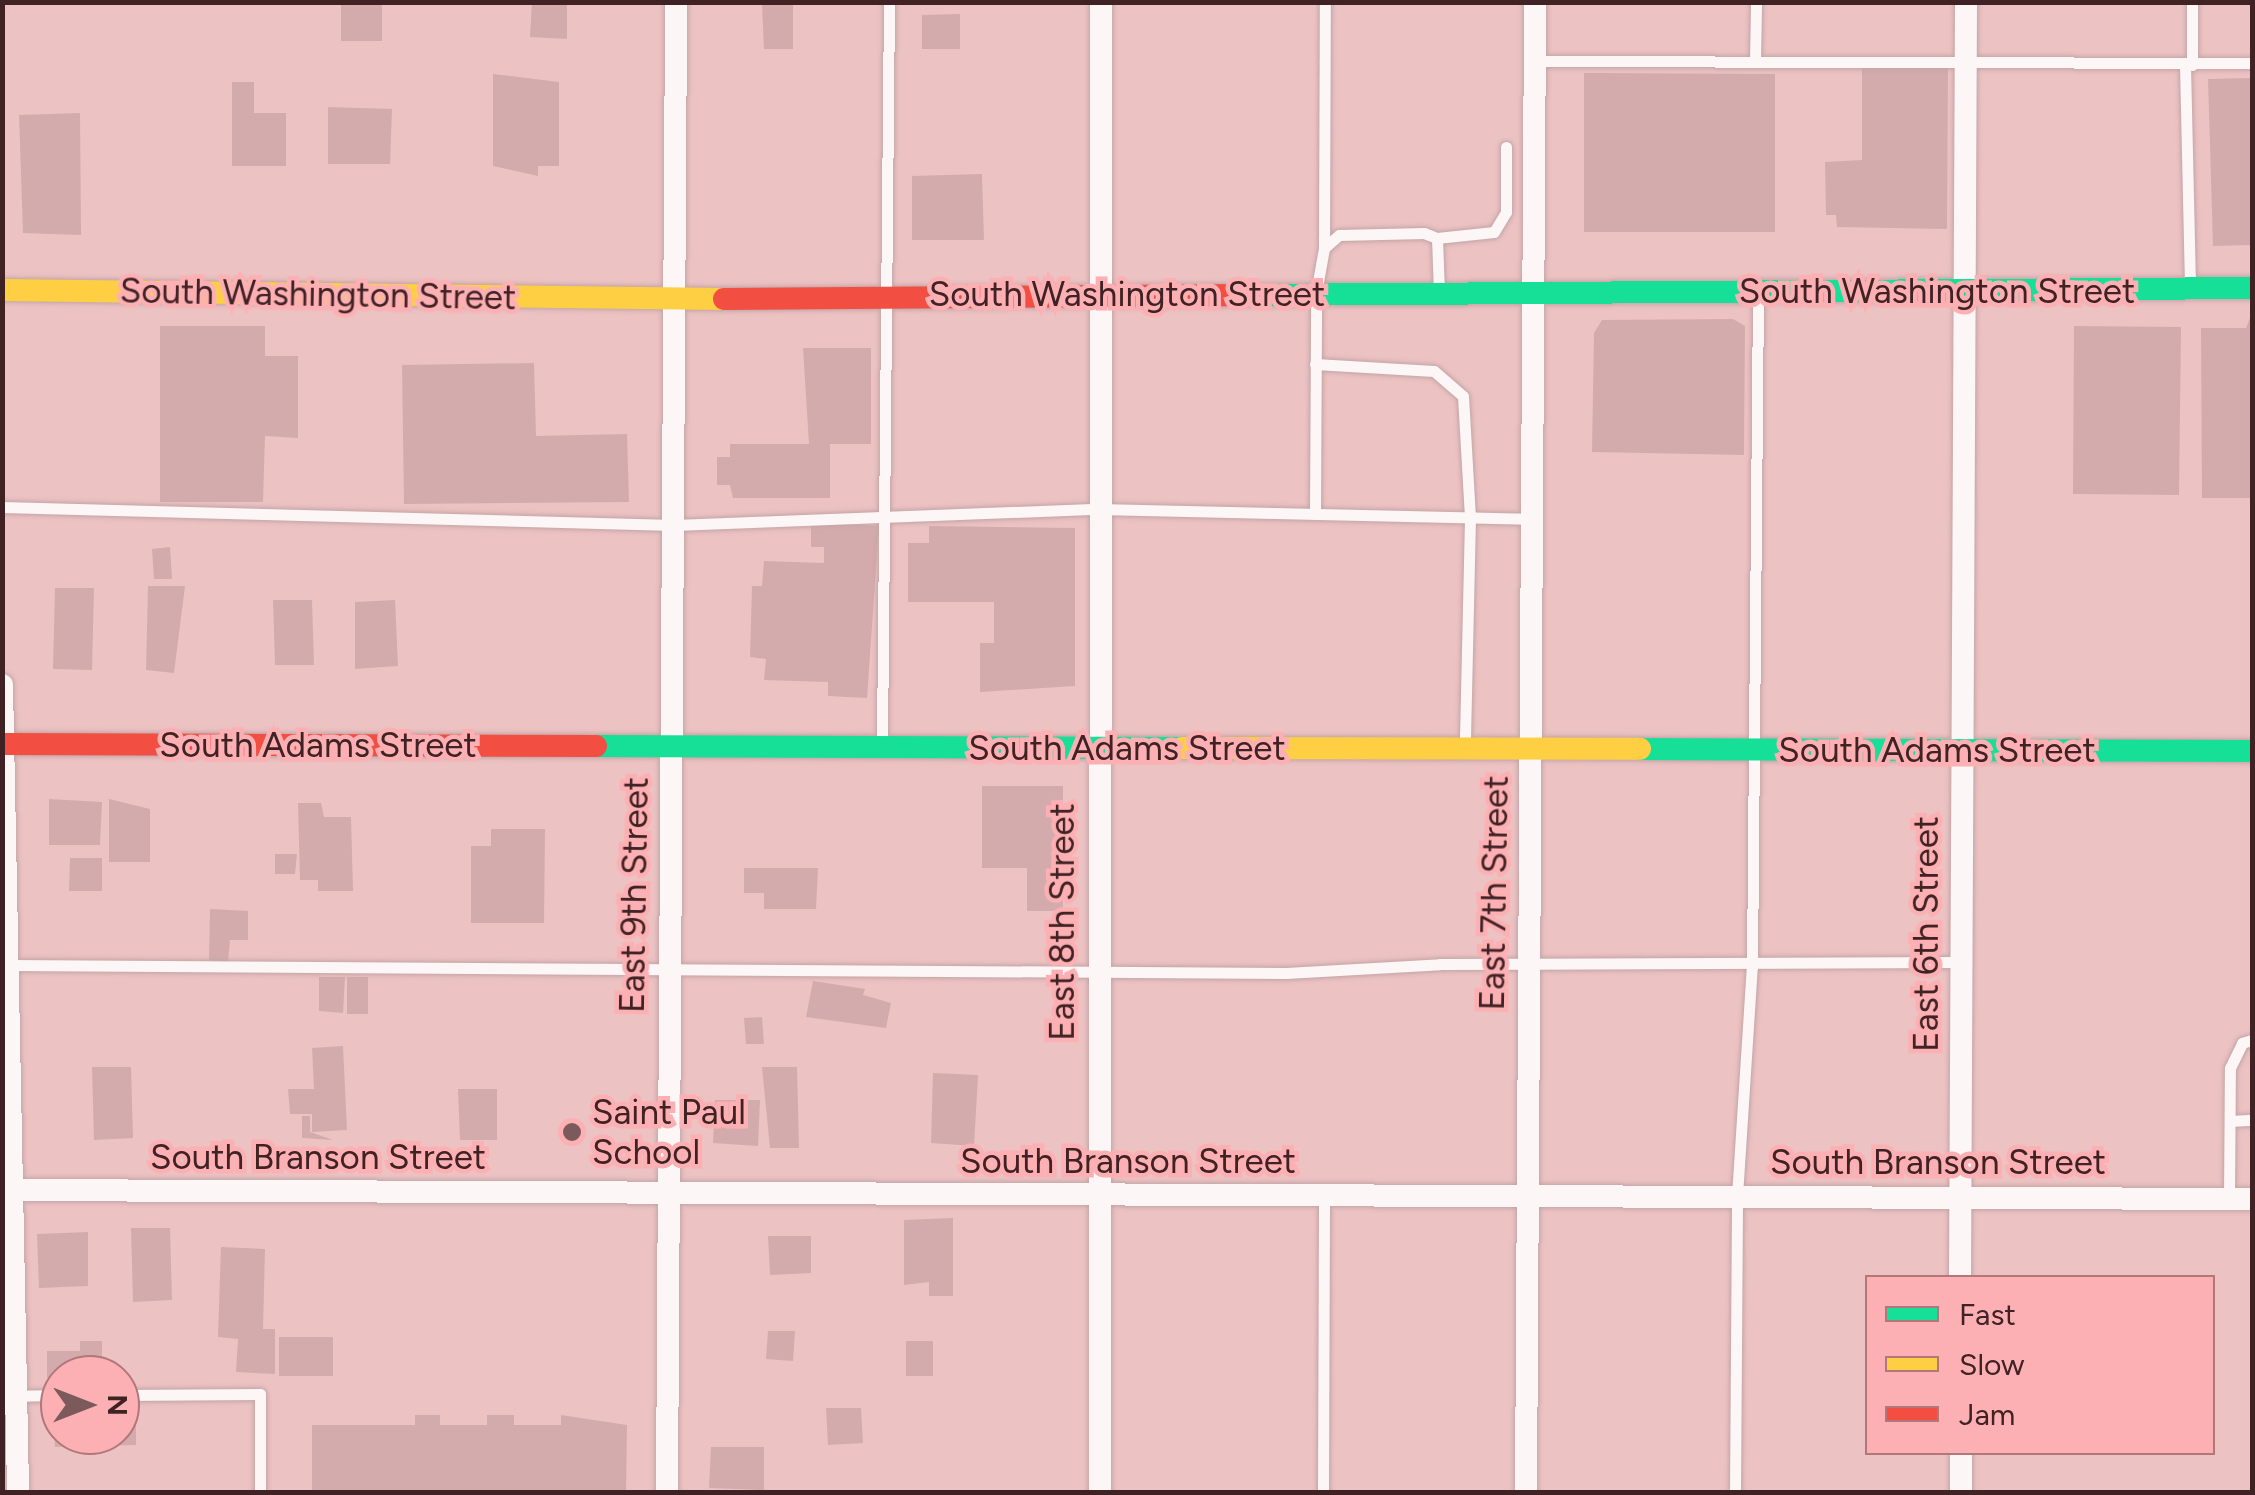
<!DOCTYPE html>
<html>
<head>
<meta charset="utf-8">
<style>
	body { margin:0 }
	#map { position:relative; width:2255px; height:1495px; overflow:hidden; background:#ecc2c3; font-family:Figtree,sans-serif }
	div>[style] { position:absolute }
	.building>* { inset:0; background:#d4abad }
	.roads { filter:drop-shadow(0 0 2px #c4a4a5) drop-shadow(0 0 2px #c4a4a5) }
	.lane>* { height:11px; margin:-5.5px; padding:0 5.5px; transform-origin:5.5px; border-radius:5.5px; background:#fcf6f6 }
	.street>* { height:22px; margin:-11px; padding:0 11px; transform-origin:11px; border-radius:11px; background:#fcf6f6 }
	.fast>* { height:22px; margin:-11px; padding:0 11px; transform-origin:11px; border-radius:11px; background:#16e098 }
	.slow>* { height:22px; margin:-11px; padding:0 11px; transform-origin:11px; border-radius:11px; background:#ffcf43 }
	.jam>* { height:22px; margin:-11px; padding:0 11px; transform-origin:11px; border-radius:11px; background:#f24e42 }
	.dots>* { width:28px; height:28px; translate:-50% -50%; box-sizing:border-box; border:5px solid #fdb0b3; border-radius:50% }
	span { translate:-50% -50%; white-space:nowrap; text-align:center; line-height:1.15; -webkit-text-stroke:9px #fdb0b3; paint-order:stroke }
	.street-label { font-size:35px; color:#402224 }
	.poi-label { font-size:35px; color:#402224 }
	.left { translate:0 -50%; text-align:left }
	.frame { position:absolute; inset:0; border:5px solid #402224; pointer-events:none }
	.legend { position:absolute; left:1865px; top:1275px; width:350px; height:180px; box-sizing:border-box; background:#fdb0b3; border:2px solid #b1777a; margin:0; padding:12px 18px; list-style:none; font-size:30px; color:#402224 }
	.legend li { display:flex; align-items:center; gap:20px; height:50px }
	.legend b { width:50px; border:2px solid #b1777a }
	.north { position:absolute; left:40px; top:1355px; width:100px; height:100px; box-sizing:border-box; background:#fdb0b3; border:2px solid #b1777a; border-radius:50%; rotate:90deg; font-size:28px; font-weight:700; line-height:40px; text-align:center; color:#402224 }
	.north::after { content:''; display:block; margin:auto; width:35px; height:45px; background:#7c5a5c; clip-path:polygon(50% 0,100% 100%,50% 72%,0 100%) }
</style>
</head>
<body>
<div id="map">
	<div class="building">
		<i style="clip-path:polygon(532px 2px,567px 2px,567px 39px,530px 37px)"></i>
		<i style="clip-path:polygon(793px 2px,793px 49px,764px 49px,762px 4px)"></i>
		<i style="clip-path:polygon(341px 4px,382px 4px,382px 41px,341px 41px)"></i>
		<i style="clip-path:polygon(960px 14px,960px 49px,922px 49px,922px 15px)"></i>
		<i style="clip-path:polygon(1862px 66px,1948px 66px,1947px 229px,1837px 227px,1836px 215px,1826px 215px,1825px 162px,1862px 160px)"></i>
		<i style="clip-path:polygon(1584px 73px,1775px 74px,1775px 232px,1584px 232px)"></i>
		<i style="clip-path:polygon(493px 74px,559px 82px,559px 166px,538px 166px,538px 176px,493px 166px)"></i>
		<i style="clip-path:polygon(2252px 78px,2252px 245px,2213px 246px,2208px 79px)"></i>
		<i style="clip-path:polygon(232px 82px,254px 82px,254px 113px,286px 113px,286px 166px,232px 166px)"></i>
		<i style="clip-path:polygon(328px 107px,392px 109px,390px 164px,328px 164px)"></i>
		<i style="clip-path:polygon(80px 113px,81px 235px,23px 233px,19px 115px)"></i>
		<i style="clip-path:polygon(982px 174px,984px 240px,912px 240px,912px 176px)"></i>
		<i style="clip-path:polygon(2252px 313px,2252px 498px,2202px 498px,2201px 328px,2246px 328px)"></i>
		<i style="clip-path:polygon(1733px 319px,1745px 326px,1744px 455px,1592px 452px,1594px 333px,1602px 320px)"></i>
		<i style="clip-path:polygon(160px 326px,265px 326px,265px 356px,298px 356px,298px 438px,265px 436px,263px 502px,160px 502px)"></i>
		<i style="clip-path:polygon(2074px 326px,2181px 327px,2179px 495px,2073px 494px)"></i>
		<i style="clip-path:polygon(803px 348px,871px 348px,871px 444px,830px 444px,830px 498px,733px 498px,730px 485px,717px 485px,717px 457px,730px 457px,730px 444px,809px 444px)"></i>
		<i style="clip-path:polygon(534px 363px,536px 436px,627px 434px,629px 502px,404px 504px,402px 365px)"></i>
		<i style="clip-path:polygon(811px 522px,879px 526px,867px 698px,828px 696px,828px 682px,764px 680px,766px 659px,750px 657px,752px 586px,762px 586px,764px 561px,824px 563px,824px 547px,811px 547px)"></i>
		<i style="clip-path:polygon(929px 526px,1075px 528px,1075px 686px,980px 692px,980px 643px,994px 643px,994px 602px,908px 602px,908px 543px,929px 543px)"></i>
		<i style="clip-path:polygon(170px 547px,172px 579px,154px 579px,152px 549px)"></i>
		<i style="clip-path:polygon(148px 586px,185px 586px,174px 673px,146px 670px)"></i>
		<i style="clip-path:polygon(55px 588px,94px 588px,92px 670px,53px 669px)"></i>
		<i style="clip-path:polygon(273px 600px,312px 600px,314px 665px,275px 665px)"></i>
		<i style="clip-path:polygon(395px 600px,398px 666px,355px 669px,355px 602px)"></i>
		<i style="clip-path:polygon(982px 786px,1063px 786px,1063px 911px,1027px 911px,1027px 868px,982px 868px)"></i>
		<i style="clip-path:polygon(49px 799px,102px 802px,100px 845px,49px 845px)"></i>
		<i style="clip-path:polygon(109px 799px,150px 809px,150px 862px,109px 862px)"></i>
		<i style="clip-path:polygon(298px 803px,321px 803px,324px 817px,351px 817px,353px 891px,318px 891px,318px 880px,300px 880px)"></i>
		<i style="clip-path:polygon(491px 829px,545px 829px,544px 923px,471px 923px,471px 846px,491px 846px)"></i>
		<i style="clip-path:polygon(275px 854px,297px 854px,295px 874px,275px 874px)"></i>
		<i style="clip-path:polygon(70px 858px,102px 858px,102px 891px,69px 891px)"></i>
		<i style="clip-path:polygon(744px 868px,818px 868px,816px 909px,764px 909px,764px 893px,744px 893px)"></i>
		<i style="clip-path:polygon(210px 909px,248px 911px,248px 940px,230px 940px,228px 962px,209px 960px)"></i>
		<i style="clip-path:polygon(319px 977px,345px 977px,343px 1013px,319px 1011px)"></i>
		<i style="clip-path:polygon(347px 977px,368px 977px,368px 1014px,347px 1014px)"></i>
		<i style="clip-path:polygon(813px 981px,865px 989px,863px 995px,891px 1003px,886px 1028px,806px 1017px)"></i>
		<i style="clip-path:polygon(762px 1017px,764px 1044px,746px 1044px,744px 1018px)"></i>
		<i style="clip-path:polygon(343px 1046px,347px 1130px,312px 1132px,312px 1114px,290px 1114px,288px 1089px,314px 1089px,312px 1048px)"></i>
		<i style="clip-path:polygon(92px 1067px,131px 1067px,133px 1138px,94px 1140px)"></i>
		<i style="clip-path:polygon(762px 1067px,797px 1067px,799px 1148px,770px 1148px)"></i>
		<i style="clip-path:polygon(933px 1073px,978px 1075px,974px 1146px,931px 1143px)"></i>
		<i style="clip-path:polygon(458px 1089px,497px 1089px,497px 1140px,460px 1140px)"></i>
		<i style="clip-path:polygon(715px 1100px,760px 1100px,758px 1146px,713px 1143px)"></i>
		<i style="clip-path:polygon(302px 1116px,310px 1116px,310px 1132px,333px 1140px,302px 1138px)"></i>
		<i style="clip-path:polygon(953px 1218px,953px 1296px,929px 1296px,929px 1282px,904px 1285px,904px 1220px)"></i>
		<i style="clip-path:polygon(131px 1228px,170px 1228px,172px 1300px,133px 1302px)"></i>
		<i style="clip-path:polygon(88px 1232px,88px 1286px,39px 1288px,37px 1234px)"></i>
		<i style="clip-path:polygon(768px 1236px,811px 1236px,811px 1273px,770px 1275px)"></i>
		<i style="clip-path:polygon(221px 1247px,265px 1249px,263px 1329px,275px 1329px,275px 1374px,236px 1372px,238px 1339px,218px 1337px)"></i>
		<i style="clip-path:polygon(768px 1331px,795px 1331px,793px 1361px,766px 1359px)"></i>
		<i style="clip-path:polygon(279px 1337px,333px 1337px,333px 1376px,279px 1376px)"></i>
		<i style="clip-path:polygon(80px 1341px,102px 1341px,102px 1375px,47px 1378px,47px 1351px,80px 1351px)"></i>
		<i style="clip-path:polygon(906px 1341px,933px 1341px,933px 1376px,906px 1376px)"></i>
		<i style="clip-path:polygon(53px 1406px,60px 1406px,60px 1435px,120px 1435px,120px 1422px,136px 1421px,136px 1445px,55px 1447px)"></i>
		<i style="clip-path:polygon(826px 1408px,861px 1408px,863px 1443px,828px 1445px)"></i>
		<i style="clip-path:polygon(415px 1415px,440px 1415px,440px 1425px,487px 1425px,487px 1415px,514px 1415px,514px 1425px,561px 1425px,561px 1415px,627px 1425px,626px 1492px,312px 1492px,312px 1425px,415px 1425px)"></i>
		<i style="clip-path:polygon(711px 1447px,764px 1447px,764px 1490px,709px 1488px)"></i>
	</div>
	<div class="roads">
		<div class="lane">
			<i style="left:2192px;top:2px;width:63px;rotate:90deg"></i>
			<i style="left:1535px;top:61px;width:717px;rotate:0.16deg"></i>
			<i style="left:1755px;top:62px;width:60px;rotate:-89deg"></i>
			<i style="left:2185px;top:65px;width:220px;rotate:88.7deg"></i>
			<i style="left:1437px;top:238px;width:57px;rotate:-6deg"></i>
			<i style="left:1494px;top:232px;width:23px;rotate:-59deg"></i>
			<i style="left:1506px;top:212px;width:65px;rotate:-90deg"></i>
			<i style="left:1324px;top:248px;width:246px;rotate:-89.8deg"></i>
			<i style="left:1315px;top:364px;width:119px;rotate:3.4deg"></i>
			<i style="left:1434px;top:371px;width:38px;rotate:41deg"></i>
			<i style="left:1463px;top:396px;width:122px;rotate:86.7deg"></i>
			<i style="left:1470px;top:518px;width:226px;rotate:91.3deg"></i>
			<i style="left:2px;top:507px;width:672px;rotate:1.53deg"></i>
			<i style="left:674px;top:525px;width:424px;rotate:-2.2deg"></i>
			<i style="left:1098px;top:509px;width:435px;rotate:1.3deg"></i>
			<i style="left:1315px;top:514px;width:221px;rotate:-89.7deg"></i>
			<i style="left:1316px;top:293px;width:46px;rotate:-79.9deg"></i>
			<i style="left:1324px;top:248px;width:20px;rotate:-41deg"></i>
			<i style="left:1339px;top:235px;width:85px;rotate:-1.3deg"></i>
			<i style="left:1424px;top:233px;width:14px;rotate:21deg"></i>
			<i style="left:1437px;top:238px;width:55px;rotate:87.9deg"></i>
			<i style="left:882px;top:743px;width:741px;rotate:-89.46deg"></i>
			<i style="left:7px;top:965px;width:1279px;rotate:0.36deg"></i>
			<i style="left:1286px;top:973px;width:154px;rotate:-3.3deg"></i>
			<i style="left:1440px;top:964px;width:520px;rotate:-0.22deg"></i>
			<i style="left:2230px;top:1121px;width:22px;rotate:-3deg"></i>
			<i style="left:2229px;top:1199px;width:131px;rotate:-89.6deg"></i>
			<i style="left:2230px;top:1068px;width:28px;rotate:-64deg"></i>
			<i style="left:2242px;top:1043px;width:10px;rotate:-17deg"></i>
			<i style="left:120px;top:1395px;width:140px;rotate:-0.4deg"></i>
			<i style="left:260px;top:1394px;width:98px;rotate:90deg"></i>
			<i style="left:2px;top:1396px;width:58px;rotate:-1deg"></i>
			<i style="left:1323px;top:1492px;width:296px;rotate:-89.8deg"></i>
			<i style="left:1735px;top:1492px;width:296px;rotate:-89.6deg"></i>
			<i style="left:1737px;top:1196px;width:229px;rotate:-86.3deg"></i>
			<i style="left:1752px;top:967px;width:671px;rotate:-89.49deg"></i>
		</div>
		<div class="street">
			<i style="left:2px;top:685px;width:807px;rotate:88.86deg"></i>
			<i style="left:2px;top:1190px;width:2250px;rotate:0.23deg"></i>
			<i style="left:1960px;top:1278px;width:1276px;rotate:-89.73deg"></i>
			<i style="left:1961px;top:1452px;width:40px;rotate:90deg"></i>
			<i style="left:667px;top:1492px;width:1490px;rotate:-89.65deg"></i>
			<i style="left:1100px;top:1492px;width:1490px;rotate:-89.96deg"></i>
			<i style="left:1526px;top:1492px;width:1490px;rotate:-89.65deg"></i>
		</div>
		<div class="fast">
			<i style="left:1255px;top:295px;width:997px;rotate:-0.4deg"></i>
			<i style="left:596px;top:746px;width:586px;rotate:0.2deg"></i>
			<i style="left:1640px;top:749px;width:612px;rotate:0.19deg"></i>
		</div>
		<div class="slow">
			<i style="left:2px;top:290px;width:722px;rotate:0.71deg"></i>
			<i style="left:1182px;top:748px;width:458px;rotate:0.1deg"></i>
		</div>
		<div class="jam">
			<i style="left:724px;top:299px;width:531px;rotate:-0.43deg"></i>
			<i style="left:2px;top:744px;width:594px;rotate:0.19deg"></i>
		</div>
	</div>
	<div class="dots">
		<i style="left:572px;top:1132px;background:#7c5a5c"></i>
	</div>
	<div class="street-label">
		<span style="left:1937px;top:291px">South Washington Street</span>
		<span style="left:318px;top:294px;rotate:1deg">South Washington Street</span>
		<span style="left:1127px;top:294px">South Washington Street</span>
		<span style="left:318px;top:745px">South Adams Street</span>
		<span style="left:1127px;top:748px">South Adams Street</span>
		<span style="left:1937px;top:750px">South Adams Street</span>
		<span style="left:1494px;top:893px;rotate:-89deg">East 7th Street</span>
		<span style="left:634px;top:895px;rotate:-89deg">East 9th Street</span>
		<span style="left:1062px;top:922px;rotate:-90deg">East 8th Street</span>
		<span style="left:1926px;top:934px;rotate:-90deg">East 6th Street</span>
		<span style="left:318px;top:1157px">South Branson Street</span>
		<span style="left:1128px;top:1161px">South Branson Street</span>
		<span style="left:1938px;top:1162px">South Branson Street</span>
	</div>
	<div class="poi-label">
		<span class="left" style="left:592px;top:1132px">Saint Paul<br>School</span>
	</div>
	<div class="frame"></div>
	<ul class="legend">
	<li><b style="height:12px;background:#16e098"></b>Fast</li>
	<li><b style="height:12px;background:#ffcf43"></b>Slow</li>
	<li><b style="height:12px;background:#f24e42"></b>Jam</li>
	</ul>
	<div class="north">N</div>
</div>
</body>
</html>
